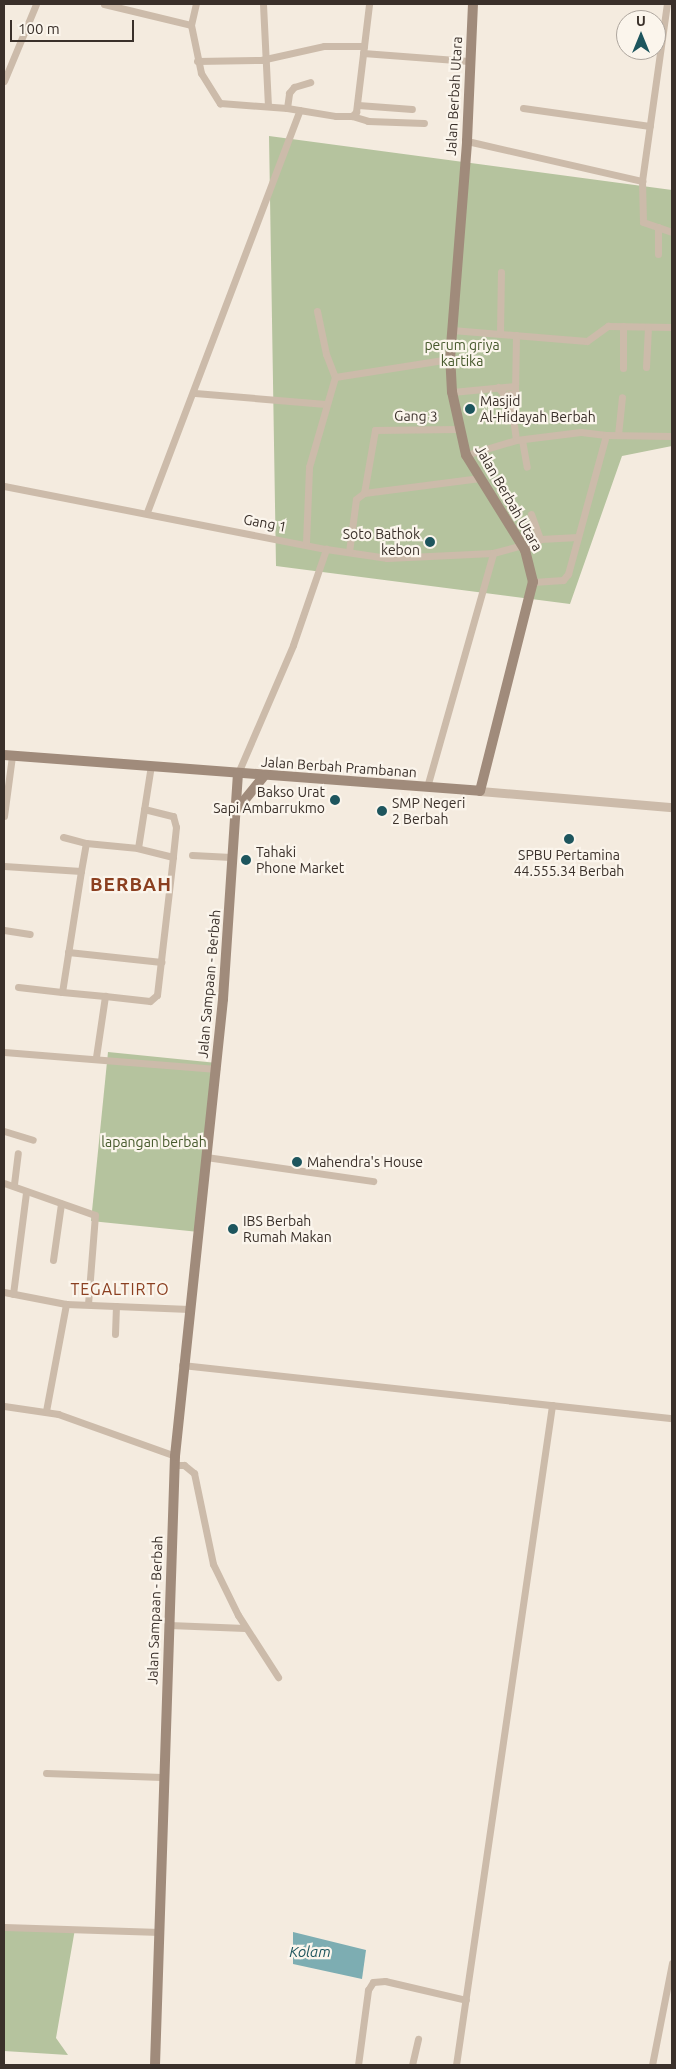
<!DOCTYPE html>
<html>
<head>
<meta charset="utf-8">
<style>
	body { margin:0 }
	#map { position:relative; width:676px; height:2069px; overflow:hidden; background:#f4ebdf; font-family:Ubuntu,sans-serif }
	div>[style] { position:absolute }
	.green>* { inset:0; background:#b5c39e }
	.water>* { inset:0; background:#7dadb2 }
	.minor>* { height:7px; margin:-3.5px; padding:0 3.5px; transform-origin:3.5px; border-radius:3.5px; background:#cba }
	.tertiary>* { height:9px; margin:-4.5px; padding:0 4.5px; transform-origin:4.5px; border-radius:4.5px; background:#cba }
	.secondary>* { height:10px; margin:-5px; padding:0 5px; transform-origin:5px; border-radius:5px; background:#a08b7b }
	.dots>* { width:14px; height:14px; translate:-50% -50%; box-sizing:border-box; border:2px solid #fbf5ec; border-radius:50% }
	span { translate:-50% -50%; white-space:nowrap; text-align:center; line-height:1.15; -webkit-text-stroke:4.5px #fbf5ec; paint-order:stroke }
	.street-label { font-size:14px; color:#3a302a }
	.park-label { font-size:14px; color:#46592c }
	.poi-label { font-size:14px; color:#3a302a }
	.left { translate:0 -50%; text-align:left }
	.right { translate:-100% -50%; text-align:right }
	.water-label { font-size:15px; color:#1d555d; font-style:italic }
	.quarter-label { font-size:16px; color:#8b3f20; letter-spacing:1px }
	.district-label { font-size:19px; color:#8b3f20; font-weight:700; letter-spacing:1px }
	.frame { position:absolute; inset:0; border:5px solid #3a302a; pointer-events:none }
	.north { position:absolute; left:616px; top:10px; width:50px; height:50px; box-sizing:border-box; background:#fbf5ec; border:1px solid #aea69e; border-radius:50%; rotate:0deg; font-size:14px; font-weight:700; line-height:20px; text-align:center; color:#3a302a }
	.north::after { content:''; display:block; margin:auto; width:18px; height:22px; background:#1d555d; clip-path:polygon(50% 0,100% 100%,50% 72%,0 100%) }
	.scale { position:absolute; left:10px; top:20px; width:124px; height:22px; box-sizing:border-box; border:2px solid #3a302a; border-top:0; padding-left:6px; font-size:15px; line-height:18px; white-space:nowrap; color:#3a302a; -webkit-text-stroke:4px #fbf5ec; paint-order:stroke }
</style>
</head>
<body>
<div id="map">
	<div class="green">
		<i style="clip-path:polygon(269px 136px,672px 190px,672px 446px,622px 456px,570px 604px,276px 566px)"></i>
		<i style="clip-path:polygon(108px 1052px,217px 1063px,199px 1232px,91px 1221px)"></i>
		<i style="clip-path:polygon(4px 1928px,75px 1929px,56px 2038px,68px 2055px,4px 2051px)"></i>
	</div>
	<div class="water">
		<i style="clip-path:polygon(293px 1932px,366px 1950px,362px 1979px,293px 1964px)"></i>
	</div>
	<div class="minor">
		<i style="left:104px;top:4px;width:89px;rotate:13.6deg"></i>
		<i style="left:191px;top:25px;width:49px;rotate:78.2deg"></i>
		<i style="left:201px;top:73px;width:36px;rotate:58deg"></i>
		<i style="left:220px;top:103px;width:67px;rotate:4.3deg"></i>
		<i style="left:287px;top:108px;width:50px;rotate:9.3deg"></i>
		<i style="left:336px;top:116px;width:16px"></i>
		<i style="left:352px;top:116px;width:6px;rotate:-45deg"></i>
		<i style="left:356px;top:112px;width:109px;rotate:-83.1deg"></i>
		<i style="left:263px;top:4px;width:102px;rotate:87.2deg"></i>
		<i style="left:191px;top:25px;width:22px;rotate:-77deg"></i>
		<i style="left:363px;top:53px;width:106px;rotate:4.3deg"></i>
		<i style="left:197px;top:61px;width:64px;rotate:-0.9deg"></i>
		<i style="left:261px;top:60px;width:65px;rotate:-12.5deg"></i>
		<i style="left:324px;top:46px;width:40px"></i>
		<i style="left:4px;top:81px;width:83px;rotate:-67.4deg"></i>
		<i style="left:358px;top:105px;width:54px;rotate:4.2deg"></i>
		<i style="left:287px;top:108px;width:15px;rotate:-82deg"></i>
		<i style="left:289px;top:93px;width:8px;rotate:-50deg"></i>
		<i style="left:294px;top:87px;width:17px;rotate:-17deg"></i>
		<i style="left:523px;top:108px;width:128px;rotate:8.1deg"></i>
		<i style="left:352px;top:116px;width:17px;rotate:17deg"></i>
		<i style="left:368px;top:121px;width:56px;rotate:2deg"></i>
		<i style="left:467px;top:141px;width:180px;rotate:12.9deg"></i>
		<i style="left:642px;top:181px;width:41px;rotate:88.6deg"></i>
		<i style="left:643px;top:222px;width:31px;rotate:19deg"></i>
		<i style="left:642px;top:181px;width:179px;rotate:-82deg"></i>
		<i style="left:658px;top:254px;width:27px;rotate:-90deg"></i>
		<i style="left:317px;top:311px;width:44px;rotate:78.2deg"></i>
		<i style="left:326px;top:354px;width:25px;rotate:69deg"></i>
		<i style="left:452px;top:330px;width:135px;rotate:4.7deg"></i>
		<i style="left:587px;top:341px;width:26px;rotate:-36deg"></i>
		<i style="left:608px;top:326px;width:64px;rotate:0.9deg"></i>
		<i style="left:500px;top:333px;width:61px;rotate:-89.1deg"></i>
		<i style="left:646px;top:367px;width:40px;rotate:-87.1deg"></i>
		<i style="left:623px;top:368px;width:42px;rotate:-90deg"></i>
		<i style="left:498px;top:387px;width:10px;rotate:53deg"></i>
		<i style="left:504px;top:395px;width:11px;rotate:-10deg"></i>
		<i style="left:515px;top:393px;width:58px;rotate:-89deg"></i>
		<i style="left:452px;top:392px;width:63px;rotate:-5.4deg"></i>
		<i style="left:195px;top:393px;width:131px;rotate:4.8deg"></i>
		<i style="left:510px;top:396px;width:44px;rotate:82.2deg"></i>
		<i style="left:618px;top:435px;width:38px;rotate:-84deg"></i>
		<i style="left:522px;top:440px;width:27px;rotate:80deg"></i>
		<i style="left:466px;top:455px;width:52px;rotate:-16.7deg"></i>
		<i style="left:516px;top:440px;width:65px;rotate:-7deg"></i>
		<i style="left:581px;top:432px;width:25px;rotate:7deg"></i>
		<i style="left:4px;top:486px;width:328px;rotate:11.1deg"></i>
		<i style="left:326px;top:549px;width:62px;rotate:8.4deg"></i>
		<i style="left:387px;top:558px;width:106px;rotate:-2.7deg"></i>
		<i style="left:493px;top:553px;width:30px;rotate:-15deg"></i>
		<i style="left:364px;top:493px;width:117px;rotate:-7.4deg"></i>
		<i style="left:147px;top:512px;width:430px;rotate:-69.2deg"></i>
		<i style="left:531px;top:514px;width:27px;rotate:70deg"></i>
		<i style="left:306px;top:543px;width:76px;rotate:-87.7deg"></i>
		<i style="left:309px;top:467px;width:94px;rotate:-73.9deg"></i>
		<i style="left:335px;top:377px;width:116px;rotate:-8.9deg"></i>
		<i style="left:525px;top:550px;width:19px;rotate:-36deg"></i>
		<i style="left:540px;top:539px;width:38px;rotate:-3deg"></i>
		<i style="left:349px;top:552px;width:53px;rotate:-82.5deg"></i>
		<i style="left:356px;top:499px;width:10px;rotate:-37deg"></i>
		<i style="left:364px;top:493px;width:64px;rotate:-80.1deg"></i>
		<i style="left:375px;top:430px;width:83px;rotate:-0.7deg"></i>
		<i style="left:533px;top:582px;width:30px;rotate:-4deg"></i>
		<i style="left:563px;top:580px;width:8px;rotate:-50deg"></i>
		<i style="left:568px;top:574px;width:144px;rotate:-74.7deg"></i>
		<i style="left:606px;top:435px;width:66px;rotate:0.9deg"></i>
		<i style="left:238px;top:773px;width:139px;rotate:-66.7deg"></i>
		<i style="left:293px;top:645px;width:102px;rotate:-71deg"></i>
		<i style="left:427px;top:787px;width:243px;rotate:-74.2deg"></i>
		<i style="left:144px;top:809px;width:30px;rotate:14deg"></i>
		<i style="left:173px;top:816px;width:11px;rotate:75deg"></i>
		<i style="left:176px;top:827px;width:30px;rotate:96deg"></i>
		<i style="left:4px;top:816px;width:61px;rotate:-82.4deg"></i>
		<i style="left:63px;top:837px;width:24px;rotate:15deg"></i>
		<i style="left:86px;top:843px;width:52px;rotate:5.5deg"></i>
		<i style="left:192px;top:855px;width:39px;rotate:3deg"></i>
		<i style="left:4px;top:866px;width:77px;rotate:3.7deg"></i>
		<i style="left:81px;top:871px;width:122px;rotate:98.9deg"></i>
		<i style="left:62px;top:992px;width:43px;rotate:5.3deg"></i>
		<i style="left:81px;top:871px;width:28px;rotate:-80deg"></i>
		<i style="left:4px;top:930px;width:26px;rotate:9deg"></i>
		<i style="left:68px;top:952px;width:94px;rotate:6.1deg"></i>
		<i style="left:18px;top:987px;width:44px;rotate:6.5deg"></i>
		<i style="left:4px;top:1052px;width:213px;rotate:4.6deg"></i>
		<i style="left:96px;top:1057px;width:62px;rotate:-81.6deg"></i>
		<i style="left:105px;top:996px;width:45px;rotate:6.3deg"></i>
		<i style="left:150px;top:1001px;width:9px;rotate:-41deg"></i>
		<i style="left:157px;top:995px;width:139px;rotate:-83.4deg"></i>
		<i style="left:173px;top:857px;width:36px;rotate:-166deg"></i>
		<i style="left:138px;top:848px;width:84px;rotate:-81.1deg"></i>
		<i style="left:4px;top:1131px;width:30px;rotate:17deg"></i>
		<i style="left:206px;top:1157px;width:169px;rotate:8.2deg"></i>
		<i style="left:4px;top:1183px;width:96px;rotate:19.4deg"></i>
		<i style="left:95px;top:1215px;width:89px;rotate:94.5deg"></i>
		<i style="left:14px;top:1184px;width:31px;rotate:-83deg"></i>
		<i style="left:53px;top:1260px;width:57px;rotate:-81.9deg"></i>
		<i style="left:4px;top:1292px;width:63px;rotate:11deg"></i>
		<i style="left:66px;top:1304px;width:123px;rotate:2.3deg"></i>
		<i style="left:13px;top:1294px;width:102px;rotate:-82.7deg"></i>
		<i style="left:115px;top:1334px;width:28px;rotate:-88deg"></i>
		<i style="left:182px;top:1365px;width:493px;rotate:6.2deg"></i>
		<i style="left:4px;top:1406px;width:55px;rotate:8.4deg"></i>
		<i style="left:58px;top:1414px;width:124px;rotate:19.7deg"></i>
		<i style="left:46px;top:1411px;width:109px;rotate:-79.4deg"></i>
		<i style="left:174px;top:1465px;width:10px"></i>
		<i style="left:184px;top:1465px;width:13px;rotate:39deg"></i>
		<i style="left:194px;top:1473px;width:93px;rotate:78.2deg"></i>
		<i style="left:213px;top:1564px;width:57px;rotate:63.9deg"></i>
		<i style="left:238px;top:1615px;width:74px;rotate:57.2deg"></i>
		<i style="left:169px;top:1625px;width:76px;rotate:2.3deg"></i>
		<i style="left:46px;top:1773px;width:116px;rotate:2deg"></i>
		<i style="left:4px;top:1927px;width:156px;rotate:1.8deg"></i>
		<i style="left:358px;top:2065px;width:76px;rotate:-82.4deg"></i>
		<i style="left:368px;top:1990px;width:9px;rotate:-58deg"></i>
		<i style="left:373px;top:1982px;width:12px;rotate:-5deg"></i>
		<i style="left:385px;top:1981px;width:83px;rotate:13.2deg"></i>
		<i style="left:412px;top:2065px;width:27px;rotate:-77deg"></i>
		<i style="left:456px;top:2065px;width:667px;rotate:-81.72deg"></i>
		<i style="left:652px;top:2065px;width:104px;rotate:-78.9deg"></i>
	</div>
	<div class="tertiary">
		<i style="left:480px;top:791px;width:193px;rotate:4.8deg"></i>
	</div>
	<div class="secondary">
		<i style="left:4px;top:755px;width:477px;rotate:4.3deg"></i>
		<i style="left:480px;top:791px;width:216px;rotate:-75.8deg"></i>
		<i style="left:533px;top:582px;width:33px;rotate:-104deg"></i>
		<i style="left:525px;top:550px;width:112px;rotate:-121.8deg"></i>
		<i style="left:466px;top:455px;width:65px;rotate:-102.5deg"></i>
		<i style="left:452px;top:392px;width:33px;rotate:-93deg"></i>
		<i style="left:450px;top:359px;width:219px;rotate:-85.5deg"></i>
		<i style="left:467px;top:141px;width:137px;rotate:-87.5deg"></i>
		<i style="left:234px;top:813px;width:48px;rotate:-51deg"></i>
		<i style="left:155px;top:2065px;width:609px;rotate:-88.12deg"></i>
		<i style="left:175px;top:1456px;width:460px;rotate:-84deg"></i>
		<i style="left:223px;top:999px;width:226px;rotate:-86.2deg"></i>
	</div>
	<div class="dots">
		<i style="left:470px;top:409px;background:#1d555d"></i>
		<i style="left:430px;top:542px;background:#1d555d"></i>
		<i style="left:335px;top:800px;background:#1d555d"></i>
		<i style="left:382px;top:811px;background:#1d555d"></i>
		<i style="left:569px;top:839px;background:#1d555d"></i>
		<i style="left:246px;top:860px;background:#1d555d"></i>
		<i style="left:297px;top:1162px;background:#1d555d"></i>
		<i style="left:233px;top:1229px;background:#1d555d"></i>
	</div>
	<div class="street-label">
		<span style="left:454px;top:96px;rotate:-87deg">Jalan Berbah Utara</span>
		<span style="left:416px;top:416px;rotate:1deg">Gang 3</span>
		<span style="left:509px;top:498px;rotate:60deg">Jalan Berbah Utara</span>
		<span style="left:265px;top:523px;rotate:11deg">Gang 1</span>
		<span style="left:339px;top:767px;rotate:4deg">Jalan Berbah Prambanan</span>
		<span style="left:209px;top:984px;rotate:-85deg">Jalan Sampaan - Berbah</span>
		<span style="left:155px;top:1610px;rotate:-88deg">Jalan Sampaan - Berbah</span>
	</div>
	<div class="park-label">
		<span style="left:462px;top:353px">perum griya<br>kartika</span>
		<span style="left:154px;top:1142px">lapangan berbah</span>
	</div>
	<div class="poi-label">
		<span class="left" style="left:480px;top:409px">Masjid<br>Al-Hidayah Berbah</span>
		<span class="right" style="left:420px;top:542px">Soto Bathok<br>kebon</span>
		<span class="right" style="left:325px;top:800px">Bakso Urat<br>Sapi Ambarrukmo</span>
		<span class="left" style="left:392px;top:811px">SMP Negeri<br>2 Berbah</span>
		<span class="left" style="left:256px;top:860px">Tahaki<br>Phone Market</span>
		<span style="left:569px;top:863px">SPBU Pertamina<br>44.555.34 Berbah</span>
		<span class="left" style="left:307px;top:1162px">Mahendra's House</span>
		<span class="left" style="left:243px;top:1229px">IBS Berbah<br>Rumah Makan</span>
	</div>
	<div class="water-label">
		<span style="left:310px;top:1952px">Kolam</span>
	</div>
	<div class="quarter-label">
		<span style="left:120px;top:1289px">TEGALTIRTO</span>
	</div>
	<div class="district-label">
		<span style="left:131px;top:885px">BERBAH</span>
	</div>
	<div class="frame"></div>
	<div class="north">U</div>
	<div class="scale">100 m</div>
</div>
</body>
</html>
